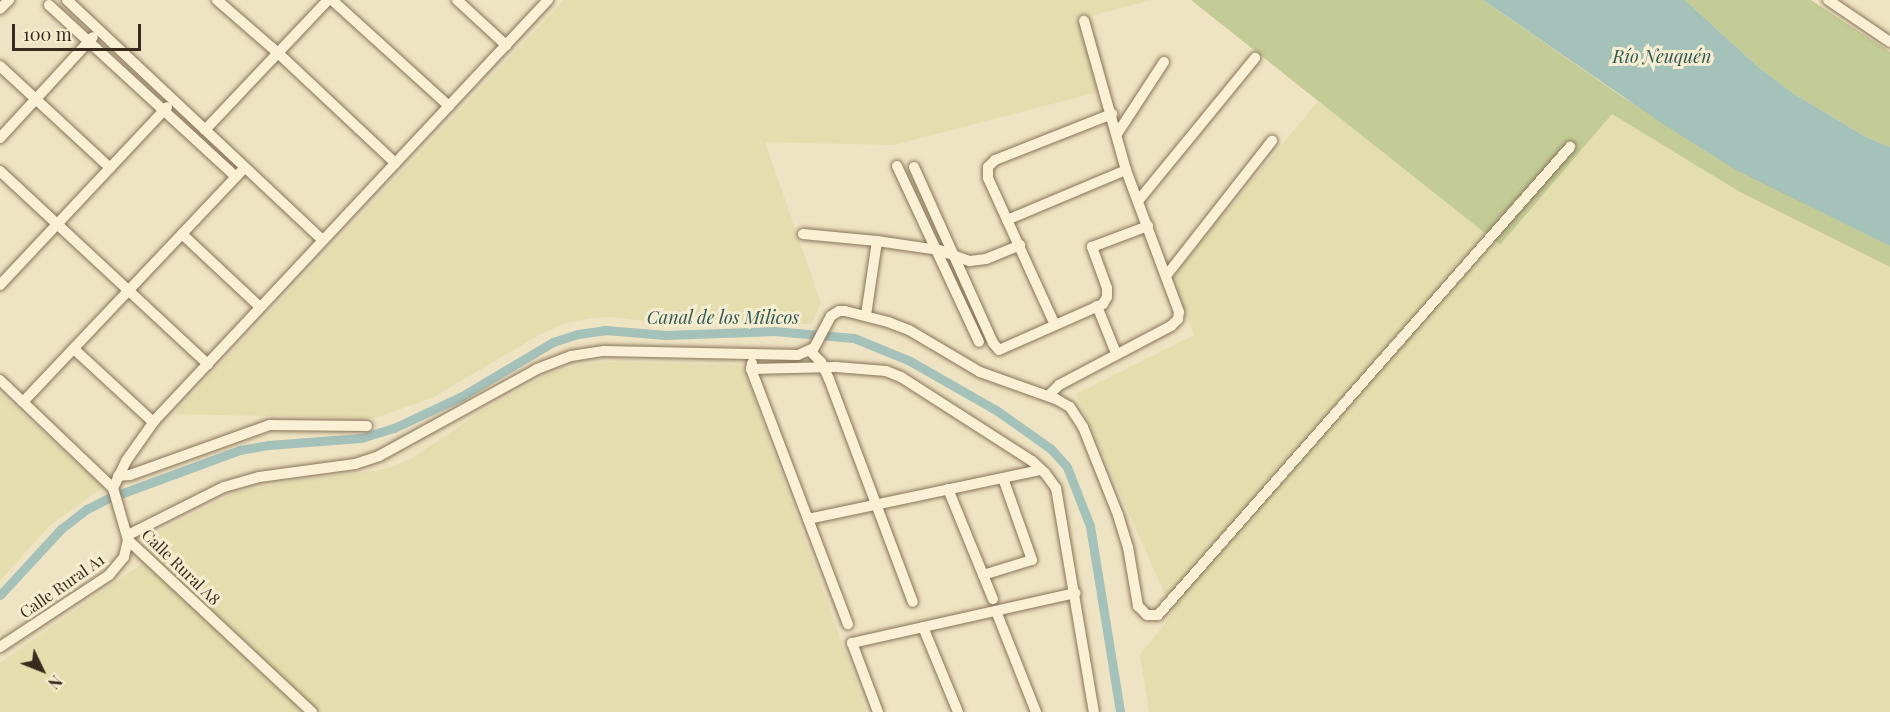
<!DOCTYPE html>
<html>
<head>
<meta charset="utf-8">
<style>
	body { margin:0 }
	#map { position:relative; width:1890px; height:712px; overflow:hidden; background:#eee3c2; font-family:"Playfair Display",serif }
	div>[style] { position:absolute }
	.farmland>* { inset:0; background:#e4deaf }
	.green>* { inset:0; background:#c3cc96 }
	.water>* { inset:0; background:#a4c1ba }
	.canal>* { height:9px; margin:-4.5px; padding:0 4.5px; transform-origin:4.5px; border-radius:4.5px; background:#a4c1ba }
	.roads { filter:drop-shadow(0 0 2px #887459) drop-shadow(0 0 2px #887459) }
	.minor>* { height:10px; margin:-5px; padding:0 5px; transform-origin:5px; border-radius:5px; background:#f9f0d5 }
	span { translate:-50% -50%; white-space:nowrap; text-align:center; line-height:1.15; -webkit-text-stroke:6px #f6edd1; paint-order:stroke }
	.street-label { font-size:16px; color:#382b1d }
	.water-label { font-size:18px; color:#2c5857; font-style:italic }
	.north { position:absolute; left:12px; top:640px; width:60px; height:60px; -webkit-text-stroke:4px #f6edd1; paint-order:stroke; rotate:133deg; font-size:16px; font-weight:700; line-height:24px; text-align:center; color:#382b1d }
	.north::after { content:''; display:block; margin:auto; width:21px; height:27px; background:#382b1d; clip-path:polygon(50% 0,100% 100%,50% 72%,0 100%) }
	.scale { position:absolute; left:12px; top:24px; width:129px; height:27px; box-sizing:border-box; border:3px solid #382b1d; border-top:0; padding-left:8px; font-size:18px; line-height:21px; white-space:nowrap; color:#382b1d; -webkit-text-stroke:4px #f6edd1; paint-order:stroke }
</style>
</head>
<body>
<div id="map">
	<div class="farmland">
		<i style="clip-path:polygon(564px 0,1152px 0,1090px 16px,1110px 89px,894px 145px,765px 142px,821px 303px,811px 324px,665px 324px,614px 317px,591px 318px,566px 323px,539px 335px,432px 398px,375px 418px,174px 414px)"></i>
		<i style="clip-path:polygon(1318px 101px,1500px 245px,1612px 113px,1740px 192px,1890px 267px,1890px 712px,1149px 712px,1140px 655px,1173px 613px,1076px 394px,1194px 335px,1172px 278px)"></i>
		<i style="clip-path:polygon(610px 362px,742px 365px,867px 712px,0 712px,0 663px,140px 565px,143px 540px,236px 492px,296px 480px,375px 471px,394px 466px,412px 458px,485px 409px,550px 373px,580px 365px)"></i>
		<i style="clip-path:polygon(0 393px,103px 487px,49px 526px,0 581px)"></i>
	</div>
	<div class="green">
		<i style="clip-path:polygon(1191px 0,1483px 0,1624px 98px,1890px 246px,1890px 267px,1740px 192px,1612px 114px,1500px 245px)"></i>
		<i style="clip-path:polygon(1685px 0,1811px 0,1890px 52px,1890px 147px,1866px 137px,1794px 94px,1757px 66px)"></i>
	</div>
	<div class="water">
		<i style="clip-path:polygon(1483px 0,1685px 0,1757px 66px,1794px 94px,1866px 137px,1890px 147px,1890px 246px,1736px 170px,1666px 126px)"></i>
	</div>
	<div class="canal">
		<i style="left:123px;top:493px;width:125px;rotate:-20.2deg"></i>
		<i style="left:240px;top:450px;width:28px;rotate:-10deg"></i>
		<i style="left:268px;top:445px;width:93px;rotate:-4.3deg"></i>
		<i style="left:361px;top:438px;width:34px;rotate:-17deg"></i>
		<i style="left:394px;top:428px;width:75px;rotate:-25.2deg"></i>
		<i style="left:462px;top:396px;width:106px;rotate:-30.7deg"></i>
		<i style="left:553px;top:342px;width:26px;rotate:-18deg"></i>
		<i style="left:578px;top:334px;width:27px;rotate:-8deg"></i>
		<i style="left:605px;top:330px;width:61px;rotate:4.7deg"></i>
		<i style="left:666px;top:335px;width:108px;rotate:-2.1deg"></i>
		<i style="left:774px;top:331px;width:80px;rotate:5deg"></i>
		<i style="left:854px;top:338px;width:61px;rotate:22.3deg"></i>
		<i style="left:910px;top:361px;width:99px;rotate:29.7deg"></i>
		<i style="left:996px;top:410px;width:67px;rotate:35.3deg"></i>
		<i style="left:1051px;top:449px;width:24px;rotate:48deg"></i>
		<i style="left:1067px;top:467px;width:63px;rotate:68.7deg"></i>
		<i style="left:1090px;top:526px;width:188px;rotate:80.8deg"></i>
		<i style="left:0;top:595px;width:90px;rotate:-47.3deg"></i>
		<i style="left:61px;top:529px;width:33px;rotate:-38deg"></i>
		<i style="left:87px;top:509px;width:29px;rotate:-27deg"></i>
	</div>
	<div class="roads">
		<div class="minor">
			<i style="left:67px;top:0;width:351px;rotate:43.2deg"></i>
			<i style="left:217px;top:0;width:81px;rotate:41deg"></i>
			<i style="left:278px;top:53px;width:161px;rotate:43.2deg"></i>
			<i style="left:332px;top:0;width:158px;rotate:42.2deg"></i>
			<i style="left:457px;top:0;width:67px;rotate:42.6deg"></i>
			<i style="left:1828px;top:0;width:75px;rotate:34.1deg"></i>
			<i style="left:49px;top:5px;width:254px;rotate:42.6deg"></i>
			<i style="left:0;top:9px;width:13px;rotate:-45deg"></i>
			<i style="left:0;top:66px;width:150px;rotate:42.8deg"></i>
			<i style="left:205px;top:130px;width:179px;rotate:-46.6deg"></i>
			<i style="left:1117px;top:134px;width:86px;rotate:-56.9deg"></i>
			<i style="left:0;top:138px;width:137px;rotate:-47.4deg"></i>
			<i style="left:897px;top:166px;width:194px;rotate:65deg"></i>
			<i style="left:914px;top:167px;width:193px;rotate:65.8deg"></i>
			<i style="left:993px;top:343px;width:9px;rotate:49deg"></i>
			<i style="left:999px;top:350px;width:114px;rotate:-23.9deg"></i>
			<i style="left:1103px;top:304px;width:8px;rotate:-60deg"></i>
			<i style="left:1107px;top:297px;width:9px;rotate:-90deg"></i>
			<i style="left:1107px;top:288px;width:44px;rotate:-110.1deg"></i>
			<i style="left:1092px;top:247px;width:60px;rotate:-20.6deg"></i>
			<i style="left:0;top:171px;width:284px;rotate:42.9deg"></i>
			<i style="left:1138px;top:201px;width:185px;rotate:-50.7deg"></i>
			<i style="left:1007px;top:220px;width:129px;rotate:-22.8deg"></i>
			<i style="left:182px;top:234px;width:107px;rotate:43.1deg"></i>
			<i style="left:803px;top:234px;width:74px;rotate:5.4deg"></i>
			<i style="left:1166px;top:276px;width:172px;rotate:-51.9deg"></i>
			<i style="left:0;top:285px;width:244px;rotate:-46.8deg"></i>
			<i style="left:1097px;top:306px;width:51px;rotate:68deg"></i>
			<i style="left:866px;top:315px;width:75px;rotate:-81.5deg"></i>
			<i style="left:877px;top:241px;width:63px;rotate:8.3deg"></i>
			<i style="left:939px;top:250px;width:33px;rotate:20deg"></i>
			<i style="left:970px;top:261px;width:16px;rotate:-7deg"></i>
			<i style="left:986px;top:259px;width:37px;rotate:-22deg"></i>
			<i style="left:1055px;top:325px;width:162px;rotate:-114.5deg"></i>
			<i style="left:988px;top:178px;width:11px;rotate:-90deg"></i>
			<i style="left:988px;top:167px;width:10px;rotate:-45deg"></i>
			<i style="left:995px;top:160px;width:126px;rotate:-21.5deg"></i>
			<i style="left:74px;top:349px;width:108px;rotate:42.7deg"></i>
			<i style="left:810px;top:351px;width:16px;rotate:45deg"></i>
			<i style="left:821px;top:362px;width:19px;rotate:65deg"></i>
			<i style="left:829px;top:379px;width:238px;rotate:69.4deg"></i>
			<i style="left:752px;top:363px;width:6px;rotate:99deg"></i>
			<i style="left:751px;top:369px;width:273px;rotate:69.2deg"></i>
			<i style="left:751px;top:369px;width:85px;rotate:-1.3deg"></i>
			<i style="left:836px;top:367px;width:50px;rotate:4.6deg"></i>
			<i style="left:886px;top:371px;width:16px;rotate:22deg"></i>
			<i style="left:901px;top:377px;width:156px;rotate:32.7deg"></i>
			<i style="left:1032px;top:461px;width:18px;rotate:43deg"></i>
			<i style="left:1045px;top:473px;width:19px;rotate:54deg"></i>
			<i style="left:1056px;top:488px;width:227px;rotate:80.4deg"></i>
			<i style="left:0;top:380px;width:156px;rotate:43.7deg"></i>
			<i style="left:113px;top:488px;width:54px;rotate:73.9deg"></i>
			<i style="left:128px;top:540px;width:252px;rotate:43.1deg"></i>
			<i style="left:1048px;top:396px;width:16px;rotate:-45deg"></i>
			<i style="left:1059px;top:385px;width:127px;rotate:-27.8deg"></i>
			<i style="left:1171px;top:326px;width:10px;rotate:-45deg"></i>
			<i style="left:1178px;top:319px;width:7px;rotate:-82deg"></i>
			<i style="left:1179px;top:312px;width:152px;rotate:-110.5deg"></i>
			<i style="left:1126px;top:170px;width:155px;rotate:-105.7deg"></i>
			<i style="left:23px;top:402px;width:323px;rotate:-46.6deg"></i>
			<i style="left:118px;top:476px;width:12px;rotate:-5deg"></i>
			<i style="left:130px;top:475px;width:149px;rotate:-19.7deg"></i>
			<i style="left:270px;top:425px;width:97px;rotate:0.6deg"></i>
			<i style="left:113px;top:488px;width:30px;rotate:-64deg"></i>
			<i style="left:126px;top:461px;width:50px;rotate:-54.7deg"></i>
			<i style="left:155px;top:420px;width:575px;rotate:-46.9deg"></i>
			<i style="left:948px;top:489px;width:119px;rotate:67.8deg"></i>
			<i style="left:808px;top:519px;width:238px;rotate:-11.9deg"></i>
			<i style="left:128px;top:535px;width:107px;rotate:-26.6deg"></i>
			<i style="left:224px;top:487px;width:36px;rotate:-16deg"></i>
			<i style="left:259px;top:477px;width:97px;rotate:-7.7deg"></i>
			<i style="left:355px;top:464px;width:25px;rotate:-18deg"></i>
			<i style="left:379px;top:456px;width:180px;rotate:-28.8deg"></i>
			<i style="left:537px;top:369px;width:36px;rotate:-21deg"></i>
			<i style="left:571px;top:356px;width:33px;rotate:-9deg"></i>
			<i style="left:604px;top:351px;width:194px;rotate:1.2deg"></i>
			<i style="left:798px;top:355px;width:17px;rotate:-24deg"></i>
			<i style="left:814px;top:348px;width:36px;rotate:-62deg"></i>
			<i style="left:831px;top:316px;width:9px;rotate:-32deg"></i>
			<i style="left:839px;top:311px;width:6px"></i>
			<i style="left:845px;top:311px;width:44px;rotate:14.3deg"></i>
			<i style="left:888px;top:322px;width:22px;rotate:21deg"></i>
			<i style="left:909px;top:330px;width:82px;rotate:30.6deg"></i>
			<i style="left:980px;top:372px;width:81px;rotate:19.6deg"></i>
			<i style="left:1056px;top:399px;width:16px;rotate:30deg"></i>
			<i style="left:1070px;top:407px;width:24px;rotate:57deg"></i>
			<i style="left:1083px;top:427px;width:95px;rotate:68.3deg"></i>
			<i style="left:1118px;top:515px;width:34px;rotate:73deg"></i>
			<i style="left:1128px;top:547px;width:60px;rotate:80.4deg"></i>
			<i style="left:1138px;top:606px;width:13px;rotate:45deg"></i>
			<i style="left:1147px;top:615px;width:11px"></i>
			<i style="left:1158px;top:615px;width:624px;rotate:-48.64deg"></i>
			<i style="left:983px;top:575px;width:51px;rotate:-17deg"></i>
			<i style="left:1032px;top:560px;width:87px;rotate:-109.5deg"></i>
			<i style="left:996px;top:611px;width:109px;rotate:68.4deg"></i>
			<i style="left:923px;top:627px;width:92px;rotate:67.6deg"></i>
			<i style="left:0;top:647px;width:131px;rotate:-33.4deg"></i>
			<i style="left:109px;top:575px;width:23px;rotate:-50deg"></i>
			<i style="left:124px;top:557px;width:17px;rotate:-77deg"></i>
			<i style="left:878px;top:712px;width:74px;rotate:-110.6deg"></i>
			<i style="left:852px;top:643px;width:229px;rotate:-12.6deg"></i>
		</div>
	</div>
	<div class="street-label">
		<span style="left:181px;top:567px;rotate:44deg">Calle Rural A8</span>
		<span style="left:62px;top:586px;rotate:-35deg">Calle Rural A1</span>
	</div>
	<div class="water-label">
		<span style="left:1662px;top:56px">Río Neuquén</span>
		<span style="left:723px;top:317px">Canal de los Milicos</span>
	</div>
	<div class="north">N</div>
	<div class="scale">100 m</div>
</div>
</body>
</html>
